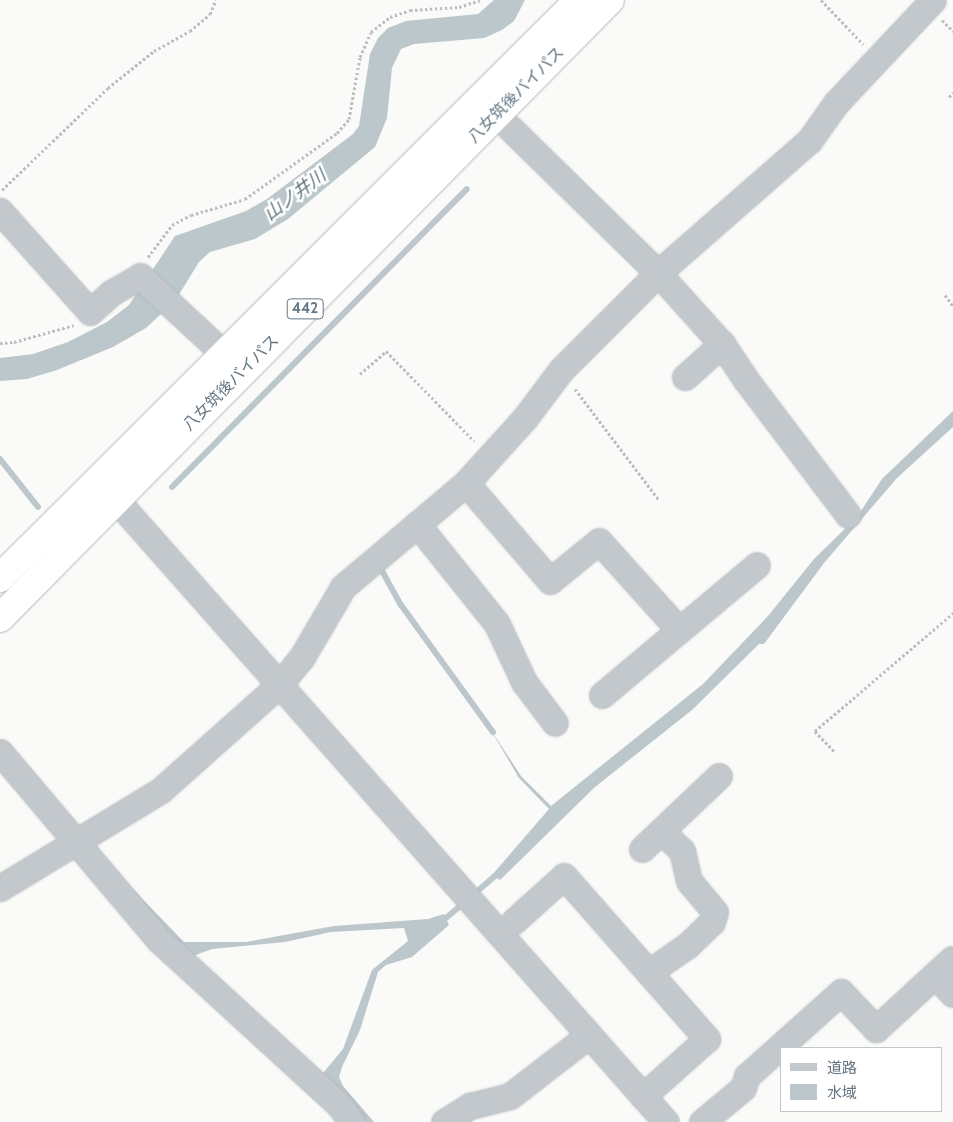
<!DOCTYPE html>
<html>
<head>
<meta charset="utf-8">
<style>
	body { margin:0 }
	#map { position:relative; width:953px; height:1122px; overflow:hidden; background:#fafaf8; font-family:Cabin,"Noto Sans JP",sans-serif }
	div>[style] { position:absolute }
	.water>* { inset:0; background:#bbc7cb }
	.stream>* { height:6px; margin:-3px; padding:0 3px; transform-origin:3px; border-radius:3px; background:#bbc7cb }
	.path>* { height:3px; margin-top:-1.5px; transform-origin:0; background:repeating-linear-gradient(90deg,#bbbfc2 0 2.5px,transparent 0 5px) }
	.roads { filter:drop-shadow(0 0 1px #b4b9bd) drop-shadow(0 0 1px #b4b9bd) }
	.minor>* { height:25px; margin:-12.5px; padding:0 12.5px; transform-origin:12.5px; border-radius:12.5px; background:#c3c8cc }
	.highway>* { height:28px; margin:-14px; padding:0 14px; transform-origin:14px; border-radius:14px; background:#fff }
	span { translate:-50% -50%; white-space:nowrap; text-align:center; line-height:1.15; -webkit-text-stroke:5px #fff; paint-order:stroke }
	.shield-label span { padding:1px 4px; background:#fff; border:1px solid; border-radius:4px; -webkit-text-stroke-width:0 }
	.shield-label { font-size:15px; color:#657683; font-weight:700 }
	.street-label { font-size:16px; color:#657683 }
	.water-label { font-size:18px; color:#60757c; font-style:italic }
	.legend { position:absolute; left:780px; top:1047px; width:162px; height:65px; box-sizing:border-box; background:#fff; border:1px solid #c1c8cd; margin:0; padding:6px 9px; list-style:none; font-size:15px; color:#657683 }
	.legend li { display:flex; align-items:center; gap:10px; height:25px }
	.legend b { width:25px; border:1px solid #c1c8cd }
</style>
</head>
<body>
<div id="map">
	<div class="water">
		<i style="clip-path:polygon(494px 0,525px 0,514px 21px,502px 30px,484px 38px,414px 44px,401px 49px,392px 68px,387px 118px,375px 147px,288px 219px,255px 239px,210px 252px,199px 262px,175px 301px,146px 328px,113px 347px,57px 370px,27px 379px,0 381px,0 358px,33px 354px,68px 342px,107px 322px,129px 305px,175px 236px,246px 211px,267px 199px,353px 134px,359px 126px,370px 54px,378px 38px,388px 28px,406px 21px,478px 14px)"></i>
		<i style="clip-path:polygon(953px 411px,953px 427px,897px 478px,824px 563px,764px 644px,759px 644px,692px 710px,595px 787px,500px 880px,492px 875px,549px 809px,519px 778px,489px 727px,521px 776px,551px 806px,703px 684px,768px 616px,814px 559px,857px 517px,882px 479px)"></i>
		<i style="clip-path:polygon(92px 847px,184px 942px,246px 942px,334px 926px,428px 919px,444px 914px,449px 925px,412px 957px,386px 965px,378px 972px,360px 1030px,342px 1067px,339px 1077px,343px 1086px,374px 1122px,360px 1122px,323px 1079px,323px 1073px,343px 1049px,372px 970px,408px 941px,404px 928px,331px 932px,285px 942px,212px 949px,193px 956px,186px 953px)"></i>
	</div>
	<div class="stream">
		<i style="left:0;top:459px;width:61px;rotate:51.6deg"></i>
		<i style="left:172px;top:487px;width:419px;rotate:-45.3deg"></i>
		<i style="left:382px;top:571px;width:39px;rotate:61deg"></i>
		<i style="left:401px;top:605px;width:157px;rotate:54.1deg"></i>
		<i style="left:473px;top:895px;width:35px;rotate:-41deg"></i>
		<i style="left:440px;top:923px;width:33px;rotate:-40deg"></i>
	</div>
	<div class="path">
		<i style="left:821px;top:0;width:61px;rotate:46.3deg"></i>
		<i style="left:942px;top:20px;width:16px;rotate:45deg"></i>
		<i style="left:949px;top:97px;width:6px;rotate:-45deg"></i>
		<i style="left:2px;top:190px;width:147px;rotate:-43.9deg"></i>
		<i style="left:108px;top:88px;width:59px;rotate:-38.8deg"></i>
		<i style="left:154px;top:51px;width:41px;rotate:-29.1deg"></i>
		<i style="left:190px;top:31px;width:26px;rotate:-40deg"></i>
		<i style="left:210px;top:14px;width:15px;rotate:-67deg"></i>
		<i style="left:148px;top:257px;width:40px;rotate:-53deg"></i>
		<i style="left:172px;top:225px;width:21px;rotate:-28deg"></i>
		<i style="left:191px;top:215px;width:56px;rotate:-16.5deg"></i>
		<i style="left:245px;top:199px;width:113px;rotate:-35.7deg"></i>
		<i style="left:337px;top:133px;width:18px;rotate:-49deg"></i>
		<i style="left:349px;top:119px;width:63px;rotate:-79.9deg"></i>
		<i style="left:360px;top:57px;width:27px;rotate:-66deg"></i>
		<i style="left:371px;top:32px;width:24px;rotate:-38deg"></i>
		<i style="left:390px;top:17px;width:21px;rotate:-19deg"></i>
		<i style="left:410px;top:10px;width:49px;rotate:-3.5deg"></i>
		<i style="left:459px;top:7px;width:22px;rotate:-18deg"></i>
		<i style="left:945px;top:295px;width:14px;rotate:54deg"></i>
		<i style="left:0;top:343px;width:14px;rotate:-4deg"></i>
		<i style="left:14px;top:342px;width:62px;rotate:-15.8deg"></i>
		<i style="left:360px;top:374px;width:35px;rotate:-41deg"></i>
		<i style="left:386px;top:351px;width:126px;rotate:45.6deg"></i>
		<i style="left:575px;top:389px;width:139px;rotate:52.9deg"></i>
		<i style="left:834px;top:751px;width:28px;rotate:-134deg"></i>
		<i style="left:815px;top:731px;width:182px;rotate:-40.5deg"></i>
	</div>
	<div class="roads">
		<div class="minor">
			<i style="left:510px;top:128px;width:207px;rotate:44.4deg"></i>
			<i style="left:658px;top:273px;width:96px;rotate:48deg"></i>
			<i style="left:722px;top:344px;width:43px;rotate:56.3deg"></i>
			<i style="left:746px;top:380px;width:169px;rotate:52.9deg"></i>
			<i style="left:0;top:211px;width:135px;rotate:48.3deg"></i>
			<i style="left:90px;top:312px;width:28px;rotate:-42deg"></i>
			<i style="left:111px;top:293px;width:34px;rotate:-30deg"></i>
			<i style="left:140px;top:276px;width:98px;rotate:42.9deg"></i>
			<i style="left:685px;top:377px;width:50px;rotate:-41.7deg"></i>
			<i style="left:466px;top:483px;width:129px;rotate:49.4deg"></i>
			<i style="left:550px;top:581px;width:63px;rotate:-39.2deg"></i>
			<i style="left:599px;top:541px;width:120px;rotate:48deg"></i>
			<i style="left:103px;top:485px;width:850px;rotate:48.53deg"></i>
			<i style="left:417px;top:524px;width:128px;rotate:51.3deg"></i>
			<i style="left:497px;top:624px;width:64px;rotate:65deg"></i>
			<i style="left:524px;top:682px;width:51px;rotate:52.9deg"></i>
			<i style="left:602px;top:695px;width:202px;rotate:-40deg"></i>
			<i style="left:0;top:752px;width:246px;rotate:49.8deg"></i>
			<i style="left:159px;top:940px;width:244px;rotate:42.5deg"></i>
			<i style="left:339px;top:1105px;width:21px;rotate:53deg"></i>
			<i style="left:642px;top:849px;width:106px;rotate:-43.5deg"></i>
			<i style="left:0;top:888px;width:188px;rotate:-31.3deg"></i>
			<i style="left:161px;top:790px;width:159px;rotate:-41.7deg"></i>
			<i style="left:280px;top:684px;width:35px;rotate:-51deg"></i>
			<i style="left:302px;top:657px;width:81px;rotate:-59.6deg"></i>
			<i style="left:343px;top:587px;width:161px;rotate:-40.2deg"></i>
			<i style="left:466px;top:483px;width:88px;rotate:-47.8deg"></i>
			<i style="left:525px;top:418px;width:60px;rotate:-53.1deg"></i>
			<i style="left:561px;top:370px;width:137px;rotate:-45deg"></i>
			<i style="left:658px;top:273px;width:201px;rotate:-41.2deg"></i>
			<i style="left:809px;top:141px;width:47px;rotate:-54.6deg"></i>
			<i style="left:836px;top:103px;width:141px;rotate:-46.7deg"></i>
			<i style="left:514px;top:921px;width:67px;rotate:-42deg"></i>
			<i style="left:564px;top:876px;width:217px;rotate:48.7deg"></i>
			<i style="left:707px;top:1039px;width:86px;rotate:138.3deg"></i>
			<i style="left:649px;top:972px;width:47px;rotate:-34.7deg"></i>
			<i style="left:688px;top:945px;width:33px;rotate:-44deg"></i>
			<i style="left:712px;top:922px;width:10px;rotate:-73deg"></i>
			<i style="left:715px;top:912px;width:40px;rotate:-130deg"></i>
			<i style="left:689px;top:881px;width:31px;rotate:-103deg"></i>
			<i style="left:682px;top:851px;width:29px;rotate:-136deg"></i>
			<i style="left:935px;top:975px;width:26px;rotate:47deg"></i>
			<i style="left:444px;top:1122px;width:31px;rotate:-32deg"></i>
			<i style="left:470px;top:1106px;width:41px;rotate:-14deg"></i>
			<i style="left:510px;top:1096px;width:100px;rotate:-37.7deg"></i>
			<i style="left:702px;top:1122px;width:53px;rotate:-39.7deg"></i>
			<i style="left:743px;top:1088px;width:13px;rotate:-72deg"></i>
			<i style="left:747px;top:1076px;width:126px;rotate:-41.8deg"></i>
			<i style="left:841px;top:992px;width:51px;rotate:46.6deg"></i>
			<i style="left:876px;top:1029px;width:103px;rotate:-42.6deg"></i>
		</div>
		<div class="highway">
			<i style="left:0;top:578px;width:818px;rotate:-44.95deg"></i>
			<i style="left:0;top:618px;width:868px;rotate:-45.37deg"></i>
		</div>
	</div>
	<div class="shield-label">
		<span style="left:305px;top:309px">442</span>
	</div>
	<div class="street-label">
		<span style="left:516px;top:95px;rotate:-45deg">八女筑後バイパス</span>
		<span style="left:231px;top:383px;rotate:-45deg">八女筑後バイパス</span>
	</div>
	<div class="water-label">
		<span style="left:295px;top:195px;rotate:-37deg">山ノ井川</span>
	</div>
	<ul class="legend">
	<li><b style="height:6px;background:#c3c8cc"></b>道路</li>
	<li><b style="height:14px;background:#bbc7cb"></b>水域</li>
	</ul>
</div>
</body>
</html>
